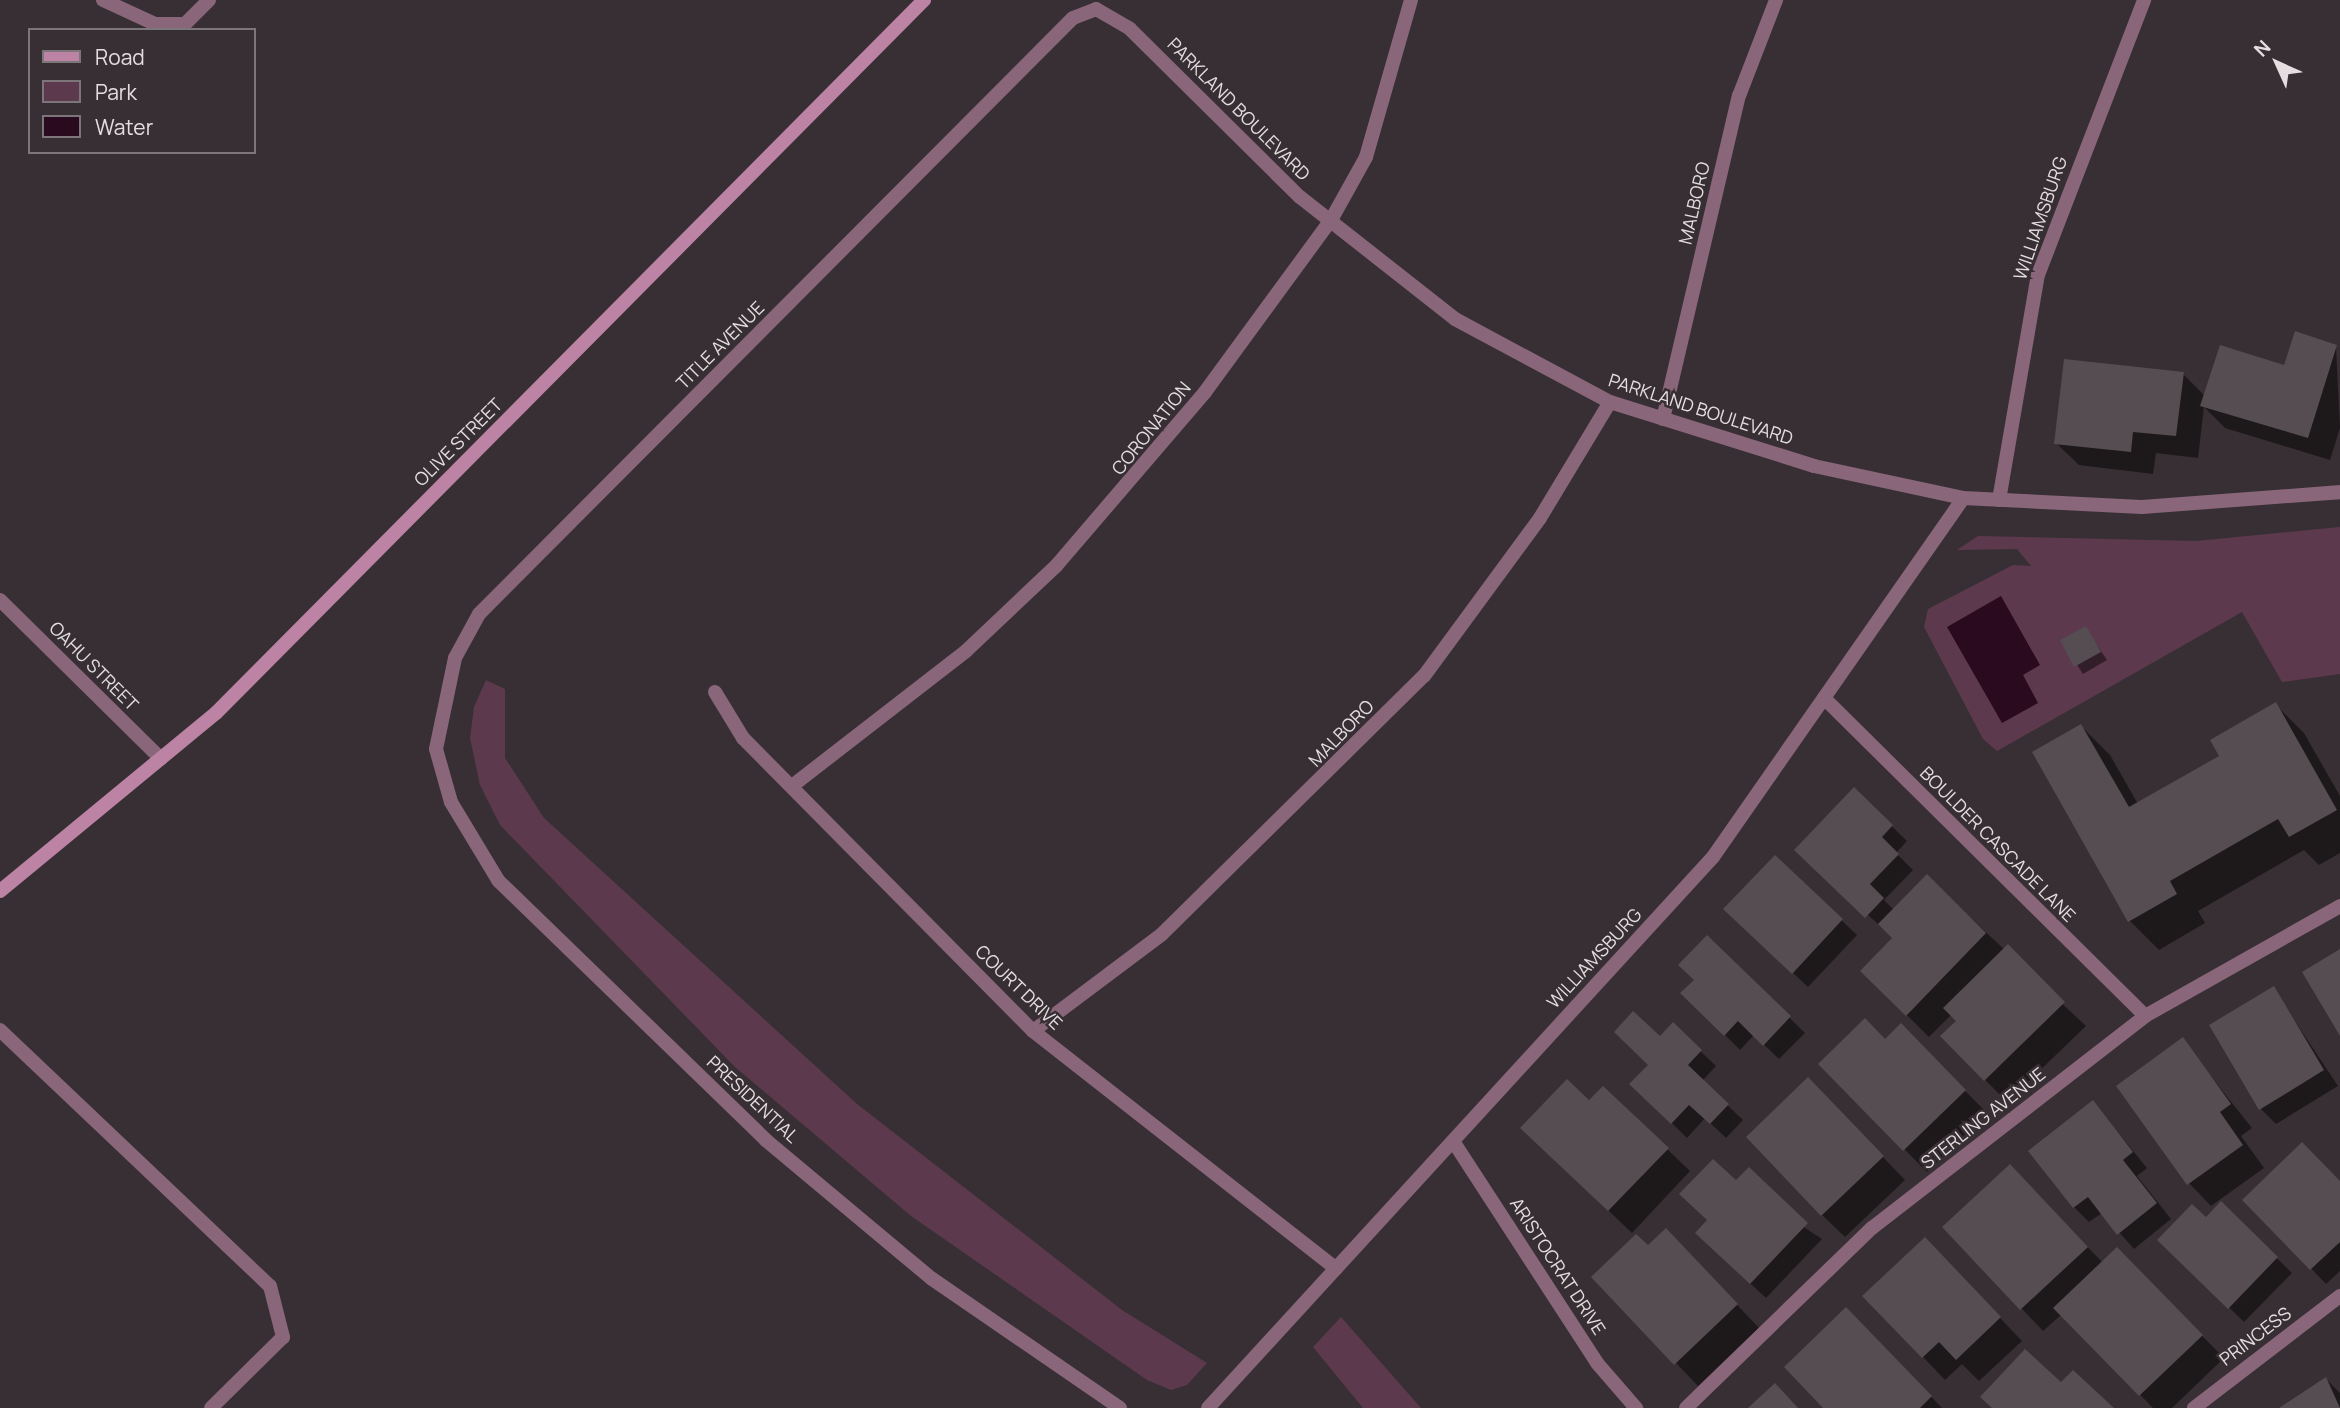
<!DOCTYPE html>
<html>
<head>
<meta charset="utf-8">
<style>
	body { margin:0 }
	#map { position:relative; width:2340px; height:1408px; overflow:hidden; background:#372f33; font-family:Manrope,sans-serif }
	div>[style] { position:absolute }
	.green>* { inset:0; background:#5d394e }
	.water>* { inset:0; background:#2a0a1f }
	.shadow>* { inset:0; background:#0007 }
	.building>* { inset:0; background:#564d52 }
	.lane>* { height:14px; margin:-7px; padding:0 7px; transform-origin:7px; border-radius:7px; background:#8a667b }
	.street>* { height:14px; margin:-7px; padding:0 7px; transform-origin:7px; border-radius:7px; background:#8a667b }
	.secondary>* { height:14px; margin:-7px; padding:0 7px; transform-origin:7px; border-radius:7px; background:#bc83a4 }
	span { translate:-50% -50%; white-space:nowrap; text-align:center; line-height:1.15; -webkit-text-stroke:5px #372f33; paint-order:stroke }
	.street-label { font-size:18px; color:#e4dee1 }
	.legend { position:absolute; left:28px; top:28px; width:228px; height:126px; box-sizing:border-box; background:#372f33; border:2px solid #7c7579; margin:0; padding:9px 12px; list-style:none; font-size:21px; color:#e4dee1 }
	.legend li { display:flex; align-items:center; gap:14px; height:35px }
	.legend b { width:35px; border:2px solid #7c7579 }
	.north { position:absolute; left:2242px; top:28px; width:70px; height:70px; -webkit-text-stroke:5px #372f33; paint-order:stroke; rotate:315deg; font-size:19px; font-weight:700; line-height:28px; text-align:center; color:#e4dee1 }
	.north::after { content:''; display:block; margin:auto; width:24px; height:32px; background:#e4dee1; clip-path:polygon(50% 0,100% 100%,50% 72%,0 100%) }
</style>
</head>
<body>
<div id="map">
	<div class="green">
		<i style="clip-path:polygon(2340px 527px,2340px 674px,2282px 682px,2242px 612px,1997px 751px,1983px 739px,1924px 627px,1928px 609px,2013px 565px,2031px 566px,2017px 549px,1957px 550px,1978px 536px,2196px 541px)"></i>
		<i style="clip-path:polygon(486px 680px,505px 689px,505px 758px,544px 818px,857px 1104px,1122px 1310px,1207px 1363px,1187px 1385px,1171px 1390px,1147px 1380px,911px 1216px,735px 1067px,500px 825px,480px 785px,470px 738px,474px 707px)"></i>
		<i style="clip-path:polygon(1341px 1317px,1421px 1408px,1363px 1408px,1313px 1347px)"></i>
	</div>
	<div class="water">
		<i style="clip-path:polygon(2001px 596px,2040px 665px,2023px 675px,2038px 703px,2002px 723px,1947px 627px)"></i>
	</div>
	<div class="shadow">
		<i style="clip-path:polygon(2336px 346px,2340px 428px,2330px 460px,2225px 428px,2204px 407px,2198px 458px,2156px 453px,2153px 474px,2079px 465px,2056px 443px,2183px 374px,2205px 396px)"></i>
		<i style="clip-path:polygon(2085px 628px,2107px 660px,2083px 674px,2062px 641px)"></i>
		<i style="clip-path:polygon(2275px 704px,2304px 733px,2340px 796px,2340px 853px,2319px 865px,2304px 850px,2198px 911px,2205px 923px,2159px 950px,2130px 921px,2081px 726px,2110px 755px,2138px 804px,2221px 756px)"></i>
		<i style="clip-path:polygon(1854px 790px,1907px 841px,1896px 853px,1913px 870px,1884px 900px,1894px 910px,1927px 877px,2086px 1026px,2007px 1102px,1942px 1036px,1958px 1021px,1952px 1014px,1929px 1037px,1862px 971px,1894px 938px,1811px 865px)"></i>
		<i style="clip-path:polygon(1775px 857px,1857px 935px,1808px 987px,1741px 924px)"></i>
		<i style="clip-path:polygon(1707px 937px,1805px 1033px,1779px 1059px,1754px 1035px,1740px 1050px,1683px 993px,1696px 980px)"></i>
		<i style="clip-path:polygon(2273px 988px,2338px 1086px,2276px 1124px,2261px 1109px)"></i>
		<i style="clip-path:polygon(1673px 1025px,1716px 1066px,1702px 1081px,1743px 1120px,1726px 1138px,1705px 1118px,1687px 1138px,1647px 1099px,1650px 1065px)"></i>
		<i style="clip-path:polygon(1901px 1026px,1987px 1113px,1927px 1172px,1820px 1064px,1886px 1041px)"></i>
		<i style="clip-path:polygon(2182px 1040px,2252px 1128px,2241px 1136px,2264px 1168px,2211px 1206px,2189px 1183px)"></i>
		<i style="clip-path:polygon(1830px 1102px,1905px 1180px,1845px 1237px,1822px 1215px)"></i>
		<i style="clip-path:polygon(2093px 1102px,2147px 1168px,2137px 1176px,2171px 1219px,2134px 1249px,2102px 1213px,2089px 1222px,2074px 1207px)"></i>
		<i style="clip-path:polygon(1589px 1103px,1667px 1149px,1690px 1171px,1632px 1233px,1545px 1150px)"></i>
		<i style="clip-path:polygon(1736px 1183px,1822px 1239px,1766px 1298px,1712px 1248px,1709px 1221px)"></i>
		<i style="clip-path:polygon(2340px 1183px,2340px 1271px,2326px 1284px,2245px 1200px)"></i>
		<i style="clip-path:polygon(2032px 1189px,2103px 1263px,2139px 1272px,2224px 1358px,2172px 1408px,2153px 1408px,2062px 1314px,2043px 1331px,1945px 1227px)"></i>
		<i style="clip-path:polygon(2221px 1204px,2292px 1273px,2244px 1322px,2160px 1240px,2206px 1220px)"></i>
		<i style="clip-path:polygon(1648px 1248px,1688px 1253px,1759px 1328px,1698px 1386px,1676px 1363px)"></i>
		<i style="clip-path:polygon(1947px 1262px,2022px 1341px,1979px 1381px,1962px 1364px,1945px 1380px,1865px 1296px)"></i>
		<i style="clip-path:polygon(1869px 1332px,1942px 1408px,1826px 1408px)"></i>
		<i style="clip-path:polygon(2326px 1379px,2340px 1393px,2340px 1408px,2282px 1408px)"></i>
	</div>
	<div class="building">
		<i style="clip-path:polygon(2295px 331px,2337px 345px,2308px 438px,2200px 406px,2220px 345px,2284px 365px)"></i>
		<i style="clip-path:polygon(2064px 359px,2184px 372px,2176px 436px,2133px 432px,2131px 452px,2054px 444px)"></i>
		<i style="clip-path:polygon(2086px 626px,2101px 652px,2074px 667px,2060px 640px)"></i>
		<i style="clip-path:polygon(2276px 702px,2337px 810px,2289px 837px,2278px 819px,2170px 881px,2177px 894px,2128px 922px,2032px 752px,2081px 724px,2129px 807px,2219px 756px,2210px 740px)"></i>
		<i style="clip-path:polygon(1854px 787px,1893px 825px,1882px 837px,1899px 854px,1870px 884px,1884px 898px,1865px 918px,1794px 850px)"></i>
		<i style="clip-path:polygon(1775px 855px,1843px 919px,1792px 974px,1723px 909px)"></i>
		<i style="clip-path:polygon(1927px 874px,1986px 933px,1906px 1016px,1860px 971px,1892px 938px,1878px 924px)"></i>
		<i style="clip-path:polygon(1707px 935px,1791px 1016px,1763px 1046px,1738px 1021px,1724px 1036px,1680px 993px,1694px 980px,1678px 965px)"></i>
		<i style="clip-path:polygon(2008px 944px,2065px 1002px,1984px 1081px,1940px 1036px,1956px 1021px,1943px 1008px)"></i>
		<i style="clip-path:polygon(2340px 949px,2340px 1036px,2302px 972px)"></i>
		<i style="clip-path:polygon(2274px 986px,2324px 1070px,2259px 1110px,2209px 1025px)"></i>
		<i style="clip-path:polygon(1633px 1011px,1660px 1036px,1673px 1022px,1702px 1050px,1688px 1065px,1729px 1104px,1710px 1124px,1689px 1105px,1671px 1124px,1629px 1084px,1648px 1065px,1614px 1032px)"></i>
		<i style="clip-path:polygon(1865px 1018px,1885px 1039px,1901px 1023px,1966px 1090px,1903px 1151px,1818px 1064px)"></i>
		<i style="clip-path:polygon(2183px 1037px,2231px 1104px,2220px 1112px,2243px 1145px,2187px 1185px,2116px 1086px)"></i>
		<i style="clip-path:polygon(1808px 1077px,1884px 1156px,1821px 1216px,1746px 1137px)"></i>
		<i style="clip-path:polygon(1567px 1079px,1589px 1100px,1603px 1086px,1669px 1148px,1608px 1211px,1520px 1128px)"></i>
		<i style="clip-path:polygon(2093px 1100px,2133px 1152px,2123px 1160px,2157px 1203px,2117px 1235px,2088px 1197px,2073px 1208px,2028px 1151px)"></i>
		<i style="clip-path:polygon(2302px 1142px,2340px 1181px,2340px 1242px,2310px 1270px,2242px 1200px)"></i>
		<i style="clip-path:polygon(1713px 1159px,1736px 1180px,1749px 1167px,1808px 1223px,1750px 1284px,1695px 1233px,1707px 1220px,1679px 1194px)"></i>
		<i style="clip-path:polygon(2010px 1164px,2088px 1247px,2020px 1310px,1942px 1227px)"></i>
		<i style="clip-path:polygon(2221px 1201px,2278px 1257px,2228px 1309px,2157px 1240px,2192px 1204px,2206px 1217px)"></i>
		<i style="clip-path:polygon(1666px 1228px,1738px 1304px,1674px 1365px,1591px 1277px,1636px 1234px,1648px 1245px)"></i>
		<i style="clip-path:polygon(1925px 1237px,2001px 1317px,1956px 1360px,1939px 1342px,1922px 1358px,1862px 1296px)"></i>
		<i style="clip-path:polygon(2117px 1247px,2203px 1335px,2139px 1396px,2053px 1308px)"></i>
		<i style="clip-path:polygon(1846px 1307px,1932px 1396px,1920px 1408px,1823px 1408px,1784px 1367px)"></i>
		<i style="clip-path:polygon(2025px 1349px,2061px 1382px,2073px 1370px,2114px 1408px,1992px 1408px,1980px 1397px)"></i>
		<i style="clip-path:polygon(2326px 1377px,2340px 1408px,2279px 1408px)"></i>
		<i style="clip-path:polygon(1775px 1383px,1798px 1408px,1748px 1408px)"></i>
	</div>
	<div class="lane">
		<i style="left:0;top:1030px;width:372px;rotate:43.5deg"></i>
		<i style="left:270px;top:1286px;width:53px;rotate:75.7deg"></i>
		<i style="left:283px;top:1337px;width:101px;rotate:135.4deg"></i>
	</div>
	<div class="street">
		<i style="left:103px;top:0;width:57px;rotate:24.8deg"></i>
		<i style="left:155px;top:24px;width:30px"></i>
		<i style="left:185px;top:24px;width:34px;rotate:-45deg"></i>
		<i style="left:1663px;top:419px;width:332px;rotate:-76.8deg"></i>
		<i style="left:1739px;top:96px;width:103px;rotate:-68.9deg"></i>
		<i style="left:1999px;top:500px;width:228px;rotate:-80.2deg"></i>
		<i style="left:2038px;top:275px;width:295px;rotate:-68.9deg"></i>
		<i style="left:0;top:600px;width:226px;rotate:44.6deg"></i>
		<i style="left:715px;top:692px;width:54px;rotate:58.7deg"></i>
		<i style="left:743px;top:738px;width:412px;rotate:45.3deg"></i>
		<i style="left:1033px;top:1031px;width:385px;rotate:38.1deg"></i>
		<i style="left:1824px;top:698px;width:452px;rotate:44.7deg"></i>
		<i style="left:792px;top:786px;width:220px;rotate:-37.8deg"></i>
		<i style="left:966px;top:651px;width:124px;rotate:-43.4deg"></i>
		<i style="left:1056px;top:566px;width:229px;rotate:-49.4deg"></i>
		<i style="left:1205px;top:392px;width:213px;rotate:-53.8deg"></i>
		<i style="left:1331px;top:220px;width:72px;rotate:-60.9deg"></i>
		<i style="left:1366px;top:157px;width:163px;rotate:-74deg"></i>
		<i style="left:1033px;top:1031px;width:161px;rotate:-36.9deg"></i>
		<i style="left:1162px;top:934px;width:368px;rotate:-44.6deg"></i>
		<i style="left:1424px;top:676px;width:196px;rotate:-53.7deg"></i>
		<i style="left:1540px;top:518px;width:135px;rotate:-58.9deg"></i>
		<i style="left:1453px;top:1141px;width:265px;rotate:57deg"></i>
		<i style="left:1597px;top:1363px;width:60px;rotate:49.1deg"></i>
		<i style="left:1120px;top:1408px;width:228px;rotate:-145.5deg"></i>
		<i style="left:932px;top:1279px;width:217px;rotate:-140.1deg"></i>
		<i style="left:766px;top:1140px;width:373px;rotate:-135.9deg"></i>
		<i style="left:498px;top:880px;width:91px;rotate:-121.1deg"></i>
		<i style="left:451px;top:802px;width:55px;rotate:-105.8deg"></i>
		<i style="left:436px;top:749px;width:93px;rotate:-78.2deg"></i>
		<i style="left:455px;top:658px;width:50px;rotate:-61.4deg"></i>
		<i style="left:479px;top:614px;width:841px;rotate:-45.1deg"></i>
		<i style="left:1073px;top:18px;width:25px;rotate:-21deg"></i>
		<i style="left:1096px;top:9px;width:39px;rotate:30deg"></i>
		<i style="left:1130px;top:29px;width:239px;rotate:44.7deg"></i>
		<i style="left:1300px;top:197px;width:197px;rotate:38.2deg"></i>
		<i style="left:1455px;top:319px;width:176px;rotate:28.2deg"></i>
		<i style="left:1610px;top:402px;width:214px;rotate:17.4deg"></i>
		<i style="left:1814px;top:466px;width:152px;rotate:12.1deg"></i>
		<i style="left:1963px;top:498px;width:179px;rotate:2.9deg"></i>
		<i style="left:2142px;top:507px;width:199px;rotate:-4.3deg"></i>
		<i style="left:1208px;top:1408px;width:747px;rotate:-47.49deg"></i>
		<i style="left:1713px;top:857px;width:437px;rotate:-55.1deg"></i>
		<i style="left:1686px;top:1408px;width:259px;rotate:-44.1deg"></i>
		<i style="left:1872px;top:1228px;width:346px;rotate:-37.8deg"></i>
		<i style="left:2145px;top:1016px;width:224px;rotate:-29.4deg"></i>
		<i style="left:2194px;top:1408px;width:184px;rotate:-37.5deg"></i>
	</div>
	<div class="secondary">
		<i style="left:0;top:891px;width:280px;rotate:-39.5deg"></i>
		<i style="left:216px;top:713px;width:1005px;rotate:-45.2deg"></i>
	</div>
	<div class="street-label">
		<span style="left:1239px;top:109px;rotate:45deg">PARKLAND BOULEVARD</span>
		<span style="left:1694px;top:203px;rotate:-77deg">MALBORO</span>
		<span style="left:2040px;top:218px;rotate:-71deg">WILLIAMSBURG</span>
		<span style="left:720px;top:345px;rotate:-45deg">TITLE AVENUE</span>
		<span style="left:1701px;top:409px;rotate:18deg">PARKLAND BOULEVARD</span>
		<span style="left:1151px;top:428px;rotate:-51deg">CORONATION</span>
		<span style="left:458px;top:442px;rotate:-45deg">OLIVE STREET</span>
		<span style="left:94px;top:666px;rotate:45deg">OAHU STREET</span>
		<span style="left:1341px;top:733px;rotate:-46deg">MALBORO</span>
		<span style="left:1998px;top:844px;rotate:45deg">BOULDER CASCADE LANE</span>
		<span style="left:1594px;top:958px;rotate:-47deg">WILLIAMSBURG</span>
		<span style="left:1019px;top:987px;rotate:44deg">COURT DRIVE</span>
		<span style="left:753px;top:1099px;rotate:43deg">PRESIDENTIAL</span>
		<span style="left:1983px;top:1118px;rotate:-38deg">STERLING AVENUE</span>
		<span style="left:1558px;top:1266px;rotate:57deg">ARISTOCRAT DRIVE</span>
		<span style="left:2255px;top:1336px;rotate:-37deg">PRINCESS</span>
	</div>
	<ul class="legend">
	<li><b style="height:9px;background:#bc83a4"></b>Road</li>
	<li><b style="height:19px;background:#5d394e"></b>Park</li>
	<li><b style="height:19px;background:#2a0a1f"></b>Water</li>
	</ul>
	<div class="north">N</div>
</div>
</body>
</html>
